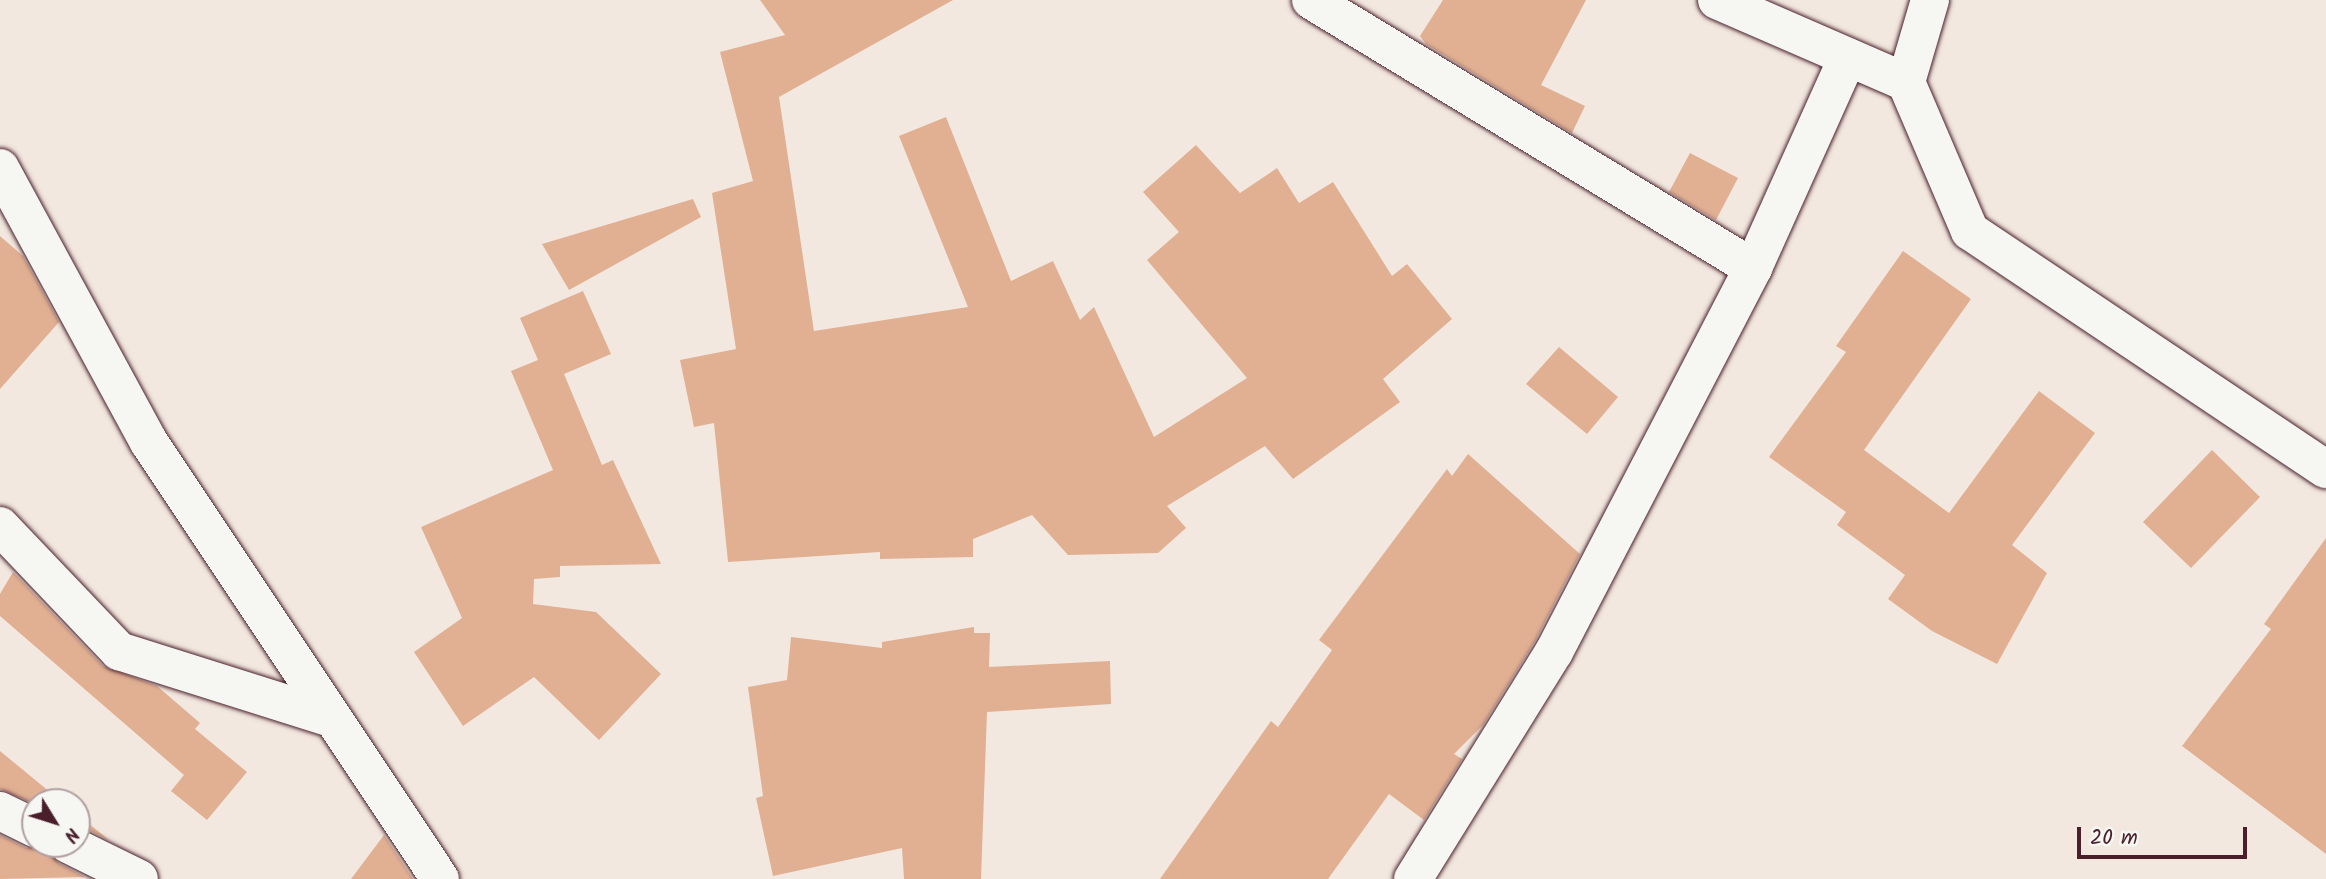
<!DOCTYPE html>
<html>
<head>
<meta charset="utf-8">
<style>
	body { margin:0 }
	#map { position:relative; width:2326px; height:879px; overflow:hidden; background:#f2e8df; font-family:Kalam,sans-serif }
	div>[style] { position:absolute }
	.building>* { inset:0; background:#e1b093 }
	.roads { filter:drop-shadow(0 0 2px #4a1f2b) drop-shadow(0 0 2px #4a1f2b) }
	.minor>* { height:38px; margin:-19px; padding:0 19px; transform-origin:19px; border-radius:19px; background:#f6f6f2 }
	.tertiary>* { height:38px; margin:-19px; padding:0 19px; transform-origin:19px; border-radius:19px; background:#f6f6f2 }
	span { translate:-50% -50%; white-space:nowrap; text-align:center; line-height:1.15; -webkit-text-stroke:6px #f6f6f2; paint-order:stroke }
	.north { position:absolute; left:21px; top:788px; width:70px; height:70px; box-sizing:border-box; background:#f6f6f2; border:2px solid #b1a0a2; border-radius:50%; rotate:128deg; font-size:19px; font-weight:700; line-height:28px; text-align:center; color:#4a1f2b }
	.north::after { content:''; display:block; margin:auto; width:24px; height:32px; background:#4a1f2b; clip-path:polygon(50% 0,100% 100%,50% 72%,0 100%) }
	.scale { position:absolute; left:2077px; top:827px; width:170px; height:32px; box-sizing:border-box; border:4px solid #4a1f2b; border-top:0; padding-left:9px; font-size:21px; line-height:24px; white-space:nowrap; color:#4a1f2b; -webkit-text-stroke:5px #f6f6f2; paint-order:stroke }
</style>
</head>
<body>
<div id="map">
	<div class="building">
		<i style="clip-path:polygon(760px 0,953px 0,779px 97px,814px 331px,968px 307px,899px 136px,946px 117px,1011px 281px,1053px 261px,1080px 320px,1094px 307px,1154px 437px,1247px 378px,1147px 260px,1179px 232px,1143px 192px,1196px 145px,1240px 193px,1277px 168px,1299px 203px,1333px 182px,1392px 276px,1407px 264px,1452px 319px,1383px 379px,1400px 402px,1293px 479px,1265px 446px,1167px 506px,1186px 528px,1158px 553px,1068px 555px,1032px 515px,973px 539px,973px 557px,880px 559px,880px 552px,728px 562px,714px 423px,694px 427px,680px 360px,736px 349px,712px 193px,753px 181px,720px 52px,785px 35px)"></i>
		<i style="clip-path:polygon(1443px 0,1586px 0,1541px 85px,1585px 106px,1572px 133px,1426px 44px,1420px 36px)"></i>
		<i style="clip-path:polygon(1690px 153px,1738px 178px,1716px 220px,1669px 192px)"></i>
		<i style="clip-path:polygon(693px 199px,701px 217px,569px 290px,542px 244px)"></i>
		<i style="clip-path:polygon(0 236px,23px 256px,59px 322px,0 389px)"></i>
		<i style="clip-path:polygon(1903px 251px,1971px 299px,1864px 450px,1949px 513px,2039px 391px,2095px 433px,2012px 545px,2047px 573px,1997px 664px,1932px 631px,1888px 599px,1905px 575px,1837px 525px,1846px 512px,1769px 457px,1846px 352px,1836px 346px)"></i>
		<i style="clip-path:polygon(583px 291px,611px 354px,564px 374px,602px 465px,613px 460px,661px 564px,560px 566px,560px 577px,534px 579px,533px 604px,596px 612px,661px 674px,599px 740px,534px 677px,463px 726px,414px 652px,462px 618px,421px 527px,553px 470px,511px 371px,538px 360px,520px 318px)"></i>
		<i style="clip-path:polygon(1559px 347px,1618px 397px,1587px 434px,1526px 384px)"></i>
		<i style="clip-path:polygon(2212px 450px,2260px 497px,2191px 568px,2143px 522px)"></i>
		<i style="clip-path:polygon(1468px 454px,1580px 554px,1535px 641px,1483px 725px,1454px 754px,1462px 759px,1424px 820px,1389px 794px,1328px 879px,1160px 879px,1271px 721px,1278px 727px,1332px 650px,1319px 640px,1447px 469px,1452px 476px)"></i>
		<i style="clip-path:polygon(2326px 538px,2326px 854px,2182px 746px,2271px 629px,2264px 624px)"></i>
		<i style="clip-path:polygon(13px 572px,103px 666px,157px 686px,200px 723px,195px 729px,247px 772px,207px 820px,171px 791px,184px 775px,0 616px,0 594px)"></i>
		<i style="clip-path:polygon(974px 627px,974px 633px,990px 633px,989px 667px,1110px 661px,1111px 704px,987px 712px,981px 879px,904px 879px,902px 848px,773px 876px,756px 798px,763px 796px,748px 687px,787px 680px,791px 637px,882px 648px,882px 642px)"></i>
		<i style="clip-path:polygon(0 751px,62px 802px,35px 804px,0 789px)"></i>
		<i style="clip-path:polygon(77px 814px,109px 840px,77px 824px)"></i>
		<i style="clip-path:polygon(0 835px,26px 848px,46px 846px,58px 863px,85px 877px,0 879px)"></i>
		<i style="clip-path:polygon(384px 835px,413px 879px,351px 879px)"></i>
	</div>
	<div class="roads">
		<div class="minor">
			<i style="left:1311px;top:0;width:517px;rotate:31.23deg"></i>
			<i style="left:1717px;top:0;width:206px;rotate:23.5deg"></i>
			<i style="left:1930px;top:0;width:85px;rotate:106.3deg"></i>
			<i style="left:1906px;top:82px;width:162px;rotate:66.8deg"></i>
			<i style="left:1970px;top:231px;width:428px;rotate:33.8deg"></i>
			<i style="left:0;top:526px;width:173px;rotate:46.4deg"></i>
			<i style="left:119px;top:651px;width:223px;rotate:17.5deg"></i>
			<i style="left:0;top:811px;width:39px;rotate:26deg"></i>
			<i style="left:68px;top:844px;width:79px;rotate:26.2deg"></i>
			<i style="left:1413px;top:879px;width:267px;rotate:-58.2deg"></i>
			<i style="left:1554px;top:652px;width:433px;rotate:-62.6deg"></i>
			<i style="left:1753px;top:268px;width:231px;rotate:-65.8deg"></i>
		</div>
		<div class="tertiary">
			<i style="left:0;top:168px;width:312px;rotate:61.5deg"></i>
			<i style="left:149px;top:442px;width:525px;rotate:56.34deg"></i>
		</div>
	</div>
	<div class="north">N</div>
	<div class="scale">20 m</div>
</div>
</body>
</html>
